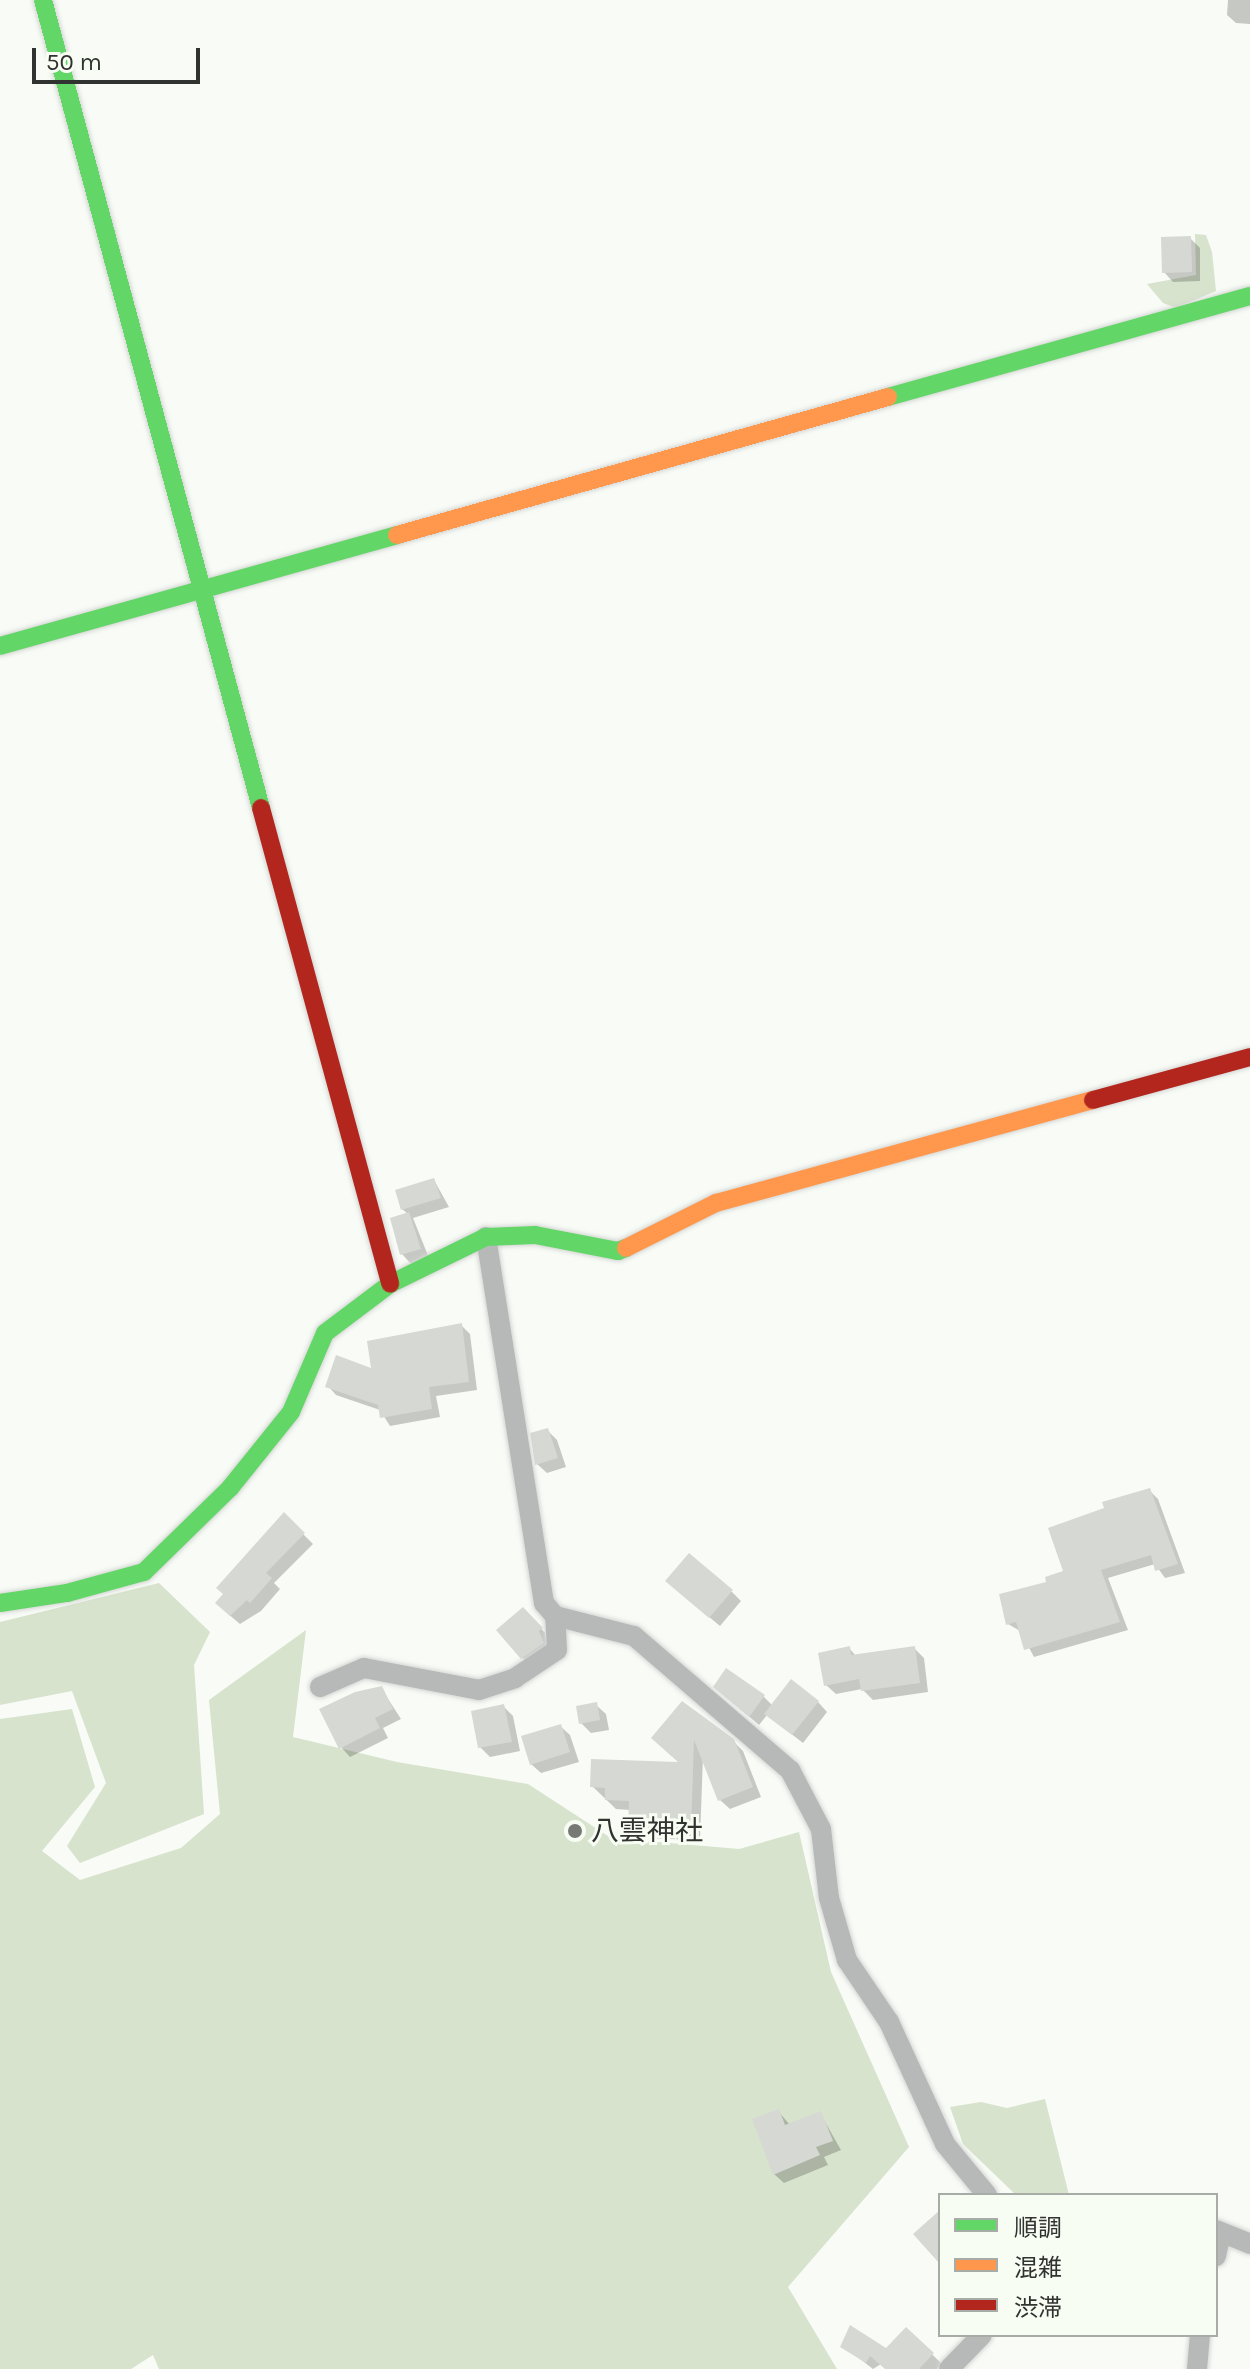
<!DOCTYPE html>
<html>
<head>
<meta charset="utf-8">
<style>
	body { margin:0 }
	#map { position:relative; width:1250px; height:2369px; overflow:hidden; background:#f8fbf6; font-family:Karla,"Noto Sans JP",sans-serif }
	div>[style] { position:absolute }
	.green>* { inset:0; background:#d7e3cc }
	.shadow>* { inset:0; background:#0003 }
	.building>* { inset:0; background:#d6d8d4 }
	.roads { filter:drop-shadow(0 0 2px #d4d6d3) drop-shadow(0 0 2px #d4d6d3) }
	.street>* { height:20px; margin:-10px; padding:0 10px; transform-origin:10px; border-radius:10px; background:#b7b9b9 }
	.fast>* { height:18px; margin:-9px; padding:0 9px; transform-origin:9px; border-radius:9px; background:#63d668 }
	.slow>* { height:18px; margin:-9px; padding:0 9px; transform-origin:9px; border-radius:9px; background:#ff974d }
	.jam>* { height:18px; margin:-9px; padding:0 9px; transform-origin:9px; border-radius:9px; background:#b3261e }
	.dots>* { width:22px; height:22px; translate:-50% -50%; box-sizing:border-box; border:4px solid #f8fdf4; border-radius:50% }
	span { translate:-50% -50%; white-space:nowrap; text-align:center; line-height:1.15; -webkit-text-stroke:6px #f8fdf4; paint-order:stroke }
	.poi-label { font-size:28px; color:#313330 }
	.left { translate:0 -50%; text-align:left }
	.legend { position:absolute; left:938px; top:2193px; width:280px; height:144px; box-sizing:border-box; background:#f8fdf4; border:2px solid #a8aca6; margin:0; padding:10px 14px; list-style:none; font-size:24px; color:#313330 }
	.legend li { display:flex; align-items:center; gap:16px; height:40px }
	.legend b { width:40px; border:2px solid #a8aca6 }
	.scale { position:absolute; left:32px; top:48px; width:168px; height:36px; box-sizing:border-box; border:4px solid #313330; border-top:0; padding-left:10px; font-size:24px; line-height:28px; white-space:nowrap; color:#313330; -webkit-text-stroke:6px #f8fdf4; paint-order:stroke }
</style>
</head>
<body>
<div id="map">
	<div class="green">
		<i style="clip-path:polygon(1195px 234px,1206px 235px,1212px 252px,1216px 291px,1176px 308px,1163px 303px,1147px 284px,1196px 275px)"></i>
		<i style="clip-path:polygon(159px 1583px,210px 1632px,194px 1665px,204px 1814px,80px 1863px,67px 1846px,106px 1783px,72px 1691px,0 1705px,0 1622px)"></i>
		<i style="clip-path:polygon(306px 1630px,293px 1737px,397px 1762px,528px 1784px,611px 1838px,739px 1849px,799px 1832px,831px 1972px,909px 2147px,788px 2287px,837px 2369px,159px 2369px,153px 2355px,131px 2369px,0 2369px,0 1719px,72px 1709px,95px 1787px,42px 1851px,80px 1880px,181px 1848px,220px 1814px,209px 1700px)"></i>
		<i style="clip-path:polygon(1045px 2099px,1069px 2195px,1016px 2195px,963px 2144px,950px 2107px,981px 2102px,1007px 2108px)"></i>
	</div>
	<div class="shadow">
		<i style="clip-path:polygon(1228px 0,1250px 0,1250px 24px,1236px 23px,1227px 15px)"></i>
		<i style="clip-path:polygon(1190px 238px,1200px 248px,1200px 281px,1173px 282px,1164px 272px)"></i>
		<i style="clip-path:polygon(434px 1180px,449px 1207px,413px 1218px,429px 1258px,411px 1264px,402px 1254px,408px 1214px,402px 1209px)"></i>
		<i style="clip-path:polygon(461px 1325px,470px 1334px,477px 1390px,436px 1396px,440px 1417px,390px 1426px,380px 1410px,336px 1395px,328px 1386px,374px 1371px)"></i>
		<i style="clip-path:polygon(547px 1430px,557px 1440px,566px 1467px,547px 1473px,537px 1464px)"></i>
		<i style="clip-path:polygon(1149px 1490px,1158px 1499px,1185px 1573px,1165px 1578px,1155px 1564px,1108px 1578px,1128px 1630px,1034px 1657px,1020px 1631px,1008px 1624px)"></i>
		<i style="clip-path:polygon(284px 1515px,313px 1544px,274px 1583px,280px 1589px,261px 1611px,240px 1624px,227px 1613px)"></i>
		<i style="clip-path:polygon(678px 1591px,732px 1592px,741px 1601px,720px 1626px)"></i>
		<i style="clip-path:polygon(523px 1609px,545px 1633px,547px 1648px,526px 1662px,522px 1657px)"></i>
		<i style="clip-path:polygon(849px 1648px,856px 1656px,914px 1648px,924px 1658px,928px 1692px,873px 1700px,862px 1689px,836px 1694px,826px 1685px)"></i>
		<i style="clip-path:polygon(381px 1688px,401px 1719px,383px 1728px,388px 1738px,350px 1757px,341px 1747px)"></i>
		<i style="clip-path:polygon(725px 1696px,763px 1696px,773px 1706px,818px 1702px,827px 1712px,803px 1743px,767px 1715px,759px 1725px)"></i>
		<i style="clip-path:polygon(596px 1705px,606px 1714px,609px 1730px,591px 1733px,581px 1723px)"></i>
		<i style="clip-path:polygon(503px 1706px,513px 1716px,520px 1751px,490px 1757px,480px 1747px)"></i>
		<i style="clip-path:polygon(560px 1726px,570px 1735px,579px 1762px,541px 1773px,531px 1764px)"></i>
		<i style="clip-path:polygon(653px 1738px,732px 1740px,743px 1751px,761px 1797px,730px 1809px,720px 1800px,703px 1756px,700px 1840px,639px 1838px,630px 1829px,630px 1810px,616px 1809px,592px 1786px,682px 1764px)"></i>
		<i style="clip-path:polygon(778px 2111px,790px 2125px,820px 2113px,841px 2150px,824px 2157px,828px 2165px,784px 2183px,774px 2174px)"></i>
		<i style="clip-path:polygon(906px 2329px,942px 2364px,937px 2369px,887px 2369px,881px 2364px,873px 2369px,843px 2346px,887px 2350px)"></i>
	</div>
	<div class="building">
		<i style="clip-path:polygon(1191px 236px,1192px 272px,1162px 273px,1161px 237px)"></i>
		<i style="clip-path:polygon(434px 1178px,441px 1198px,401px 1210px,395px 1190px)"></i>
		<i style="clip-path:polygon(409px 1212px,421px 1249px,400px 1255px,390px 1218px)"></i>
		<i style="clip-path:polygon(462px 1323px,469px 1382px,429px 1387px,432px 1409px,380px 1418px,378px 1405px,325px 1387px,336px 1355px,371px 1368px,367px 1341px)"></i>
		<i style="clip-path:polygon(548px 1428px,558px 1458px,535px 1465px,530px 1433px)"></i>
		<i style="clip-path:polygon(1150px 1488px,1178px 1564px,1155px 1571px,1151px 1555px,1101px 1570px,1120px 1622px,1024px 1650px,1016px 1622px,1006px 1625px,999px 1594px,1046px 1582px,1045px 1577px,1063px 1571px,1048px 1528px,1104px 1508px,1102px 1502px)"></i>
		<i style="clip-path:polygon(284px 1512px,305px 1533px,266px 1573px,272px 1578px,250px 1603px,247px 1600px,230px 1616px,215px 1603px,223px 1594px,216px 1588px)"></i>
		<i style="clip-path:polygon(689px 1553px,733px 1590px,709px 1618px,665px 1581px)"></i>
		<i style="clip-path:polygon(523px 1607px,543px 1628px,539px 1631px,544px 1643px,521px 1659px,496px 1630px)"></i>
		<i style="clip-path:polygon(850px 1646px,851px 1655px,915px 1646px,920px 1683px,861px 1691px,859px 1679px,824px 1686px,818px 1653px)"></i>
		<i style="clip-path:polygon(726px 1668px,765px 1695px,749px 1717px,713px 1687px)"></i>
		<i style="clip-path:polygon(791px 1679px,819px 1701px,792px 1735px,764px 1714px)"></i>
		<i style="clip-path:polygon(382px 1686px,393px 1709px,375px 1718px,380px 1728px,339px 1749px,319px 1709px,355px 1692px)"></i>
		<i style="clip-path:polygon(682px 1701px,734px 1739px,753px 1787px,718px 1801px,694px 1740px,691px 1831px,628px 1830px,629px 1801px,605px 1800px,605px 1788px,590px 1787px,591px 1759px,678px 1762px,651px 1738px)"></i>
		<i style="clip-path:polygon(597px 1702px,600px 1720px,579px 1724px,576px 1706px)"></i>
		<i style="clip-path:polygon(504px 1704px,512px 1742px,478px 1748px,471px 1711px)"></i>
		<i style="clip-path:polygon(561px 1724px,570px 1752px,530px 1765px,521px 1736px)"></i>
		<i style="clip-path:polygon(779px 2109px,785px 2125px,821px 2111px,833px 2141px,816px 2147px,820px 2155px,773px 2175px,752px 2119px)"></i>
		<i style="clip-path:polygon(940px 2210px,940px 2264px,913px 2234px)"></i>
		<i style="clip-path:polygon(850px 2325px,886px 2348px,906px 2327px,934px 2353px,919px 2369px,885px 2369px,870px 2356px,866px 2363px,840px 2347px)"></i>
	</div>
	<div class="roads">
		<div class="street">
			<i style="left:486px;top:1237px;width:371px;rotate:81deg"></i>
			<i style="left:544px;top:1603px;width:17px;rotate:50deg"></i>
			<i style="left:555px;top:1616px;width:81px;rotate:14.2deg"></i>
			<i style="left:634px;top:1636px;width:206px;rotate:40.7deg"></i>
			<i style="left:790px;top:1770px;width:67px;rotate:62.3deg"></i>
			<i style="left:821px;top:1829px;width:69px;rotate:83.4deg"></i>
			<i style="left:829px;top:1898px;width:65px;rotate:73.8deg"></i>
			<i style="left:847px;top:1960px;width:75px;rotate:55.9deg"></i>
			<i style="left:889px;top:2022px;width:134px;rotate:65.3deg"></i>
			<i style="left:945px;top:2144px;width:66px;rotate:50.5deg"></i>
			<i style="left:320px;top:1687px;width:48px;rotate:-23.4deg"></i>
			<i style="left:364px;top:1668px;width:117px;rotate:10.8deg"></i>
			<i style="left:479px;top:1690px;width:38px;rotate:-18deg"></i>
			<i style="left:515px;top:1678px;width:50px;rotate:-33.7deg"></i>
			<i style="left:557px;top:1650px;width:34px;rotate:-93deg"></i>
			<i style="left:1216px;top:2230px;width:37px;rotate:22deg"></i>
			<i style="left:1216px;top:2256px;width:24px;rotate:-78deg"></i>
			<i style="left:949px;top:2369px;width:47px;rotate:-45.9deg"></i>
			<i style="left:1197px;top:2369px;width:34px;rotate:-85deg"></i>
		</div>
		<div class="fast">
			<i style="left:43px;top:0;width:837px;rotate:74.9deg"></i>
			<i style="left:888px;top:397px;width:376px;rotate:-15.6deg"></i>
			<i style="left:0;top:646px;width:412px;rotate:-15.6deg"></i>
			<i style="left:0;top:1603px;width:68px;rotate:-8.5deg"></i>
			<i style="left:67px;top:1593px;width:80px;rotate:-15.3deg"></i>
			<i style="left:144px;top:1572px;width:120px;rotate:-44.3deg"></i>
			<i style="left:230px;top:1488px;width:97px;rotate:-51.2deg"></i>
			<i style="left:291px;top:1412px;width:86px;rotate:-66.7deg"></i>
			<i style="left:325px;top:1333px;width:81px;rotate:-37deg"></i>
			<i style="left:390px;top:1284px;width:107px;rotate:-26.1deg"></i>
			<i style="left:486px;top:1237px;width:49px;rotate:-2.3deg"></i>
			<i style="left:535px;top:1235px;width:85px;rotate:10.9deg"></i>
			<i style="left:618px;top:1251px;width:9px;rotate:-21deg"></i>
		</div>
		<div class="slow">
			<i style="left:397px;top:535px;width:510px;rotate:-15.7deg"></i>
			<i style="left:626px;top:1248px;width:101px;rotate:-26.6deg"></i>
			<i style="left:716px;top:1203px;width:391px;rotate:-15.3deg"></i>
		</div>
		<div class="jam">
			<i style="left:261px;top:808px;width:493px;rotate:74.8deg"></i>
			<i style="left:1093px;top:1100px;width:163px;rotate:-15.3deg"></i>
		</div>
	</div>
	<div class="dots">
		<i style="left:575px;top:1831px;background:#777975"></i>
	</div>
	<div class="poi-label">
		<span class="left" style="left:591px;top:1831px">八雲神社</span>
	</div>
	<ul class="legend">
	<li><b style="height:10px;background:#63d668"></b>順調</li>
	<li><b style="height:10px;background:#ff974d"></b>混雑</li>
	<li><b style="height:10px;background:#b3261e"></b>渋滞</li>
	</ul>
	<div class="scale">50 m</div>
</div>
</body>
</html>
